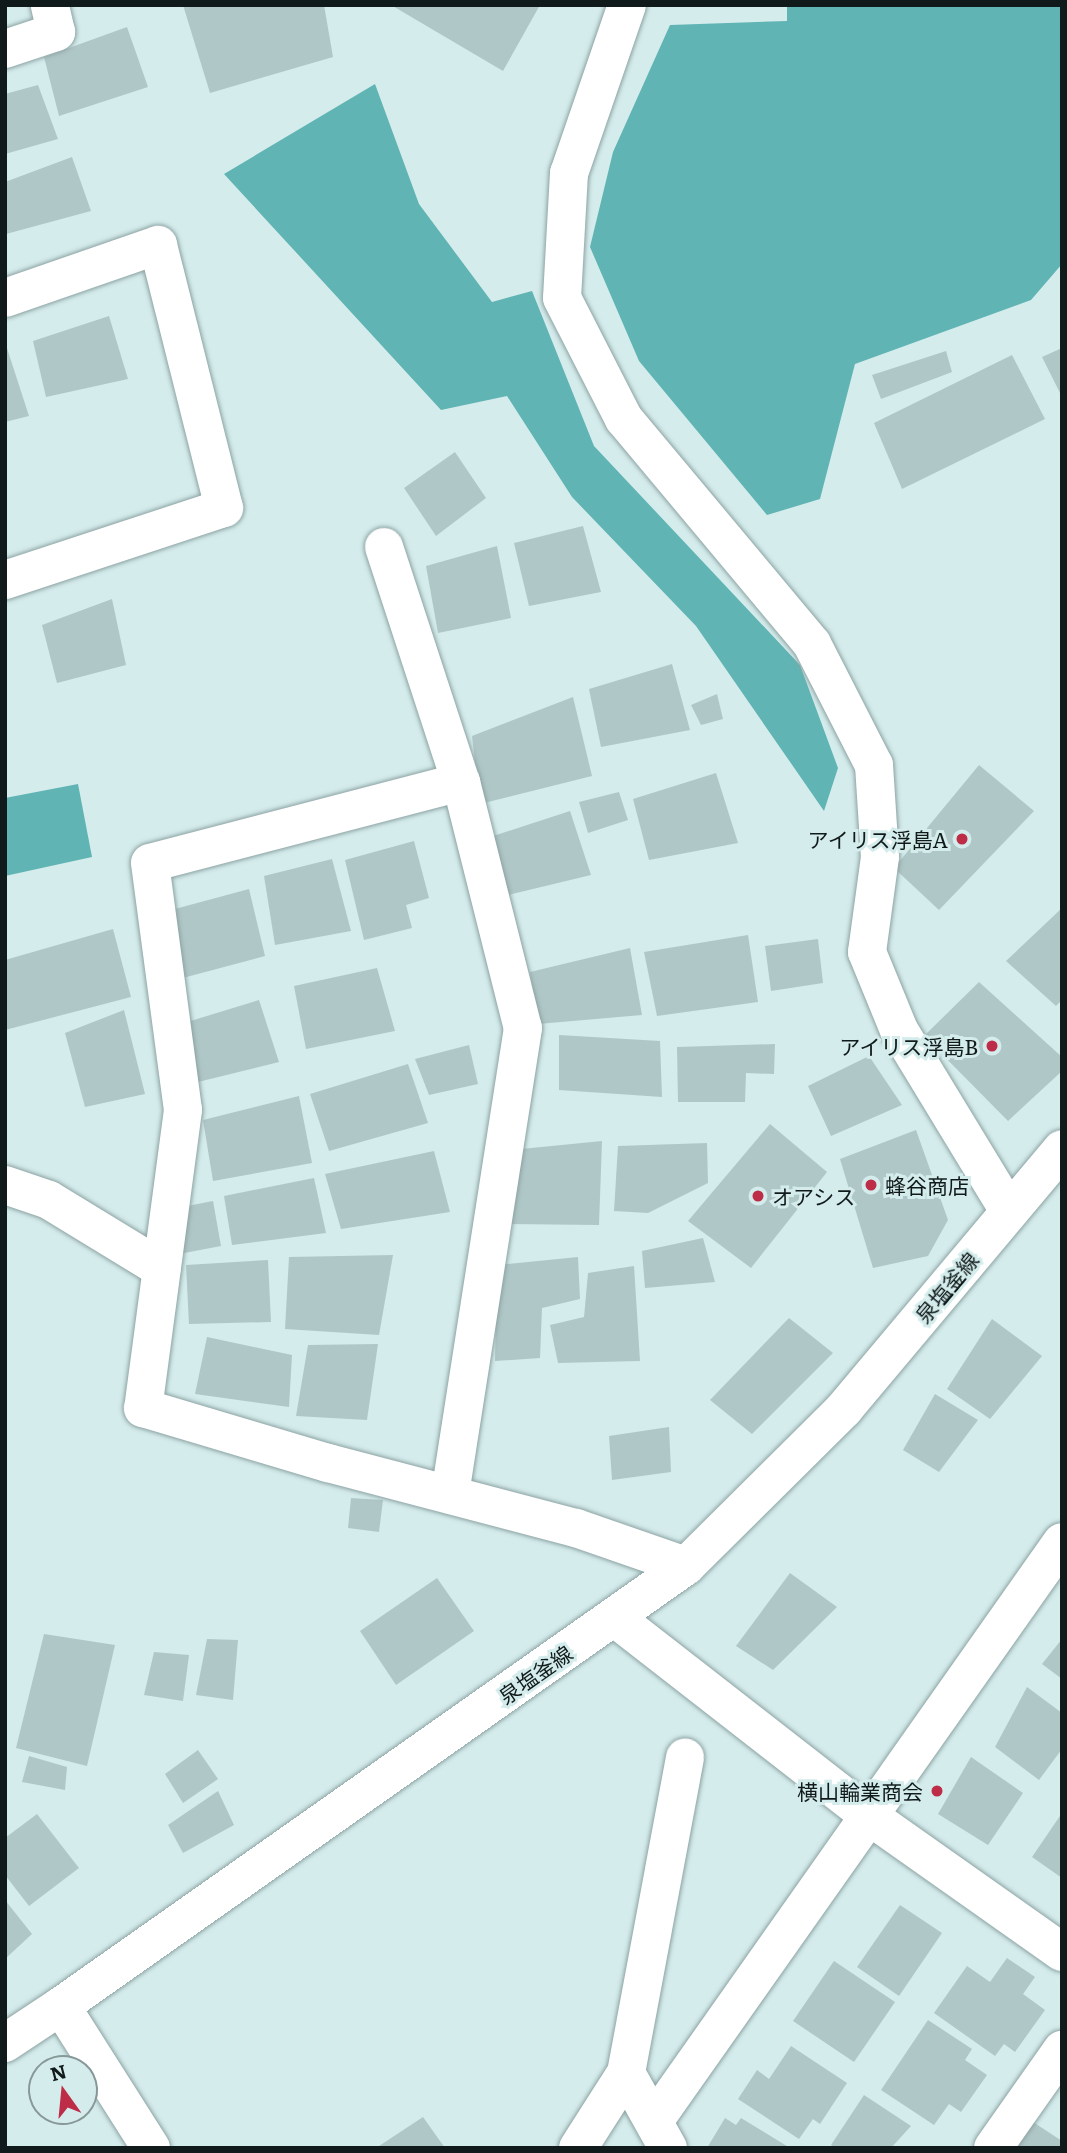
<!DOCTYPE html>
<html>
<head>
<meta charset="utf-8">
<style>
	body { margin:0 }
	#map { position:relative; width:1067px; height:2153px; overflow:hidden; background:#d5ecec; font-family:Literata,"Noto Sans JP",serif }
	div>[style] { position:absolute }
	.forest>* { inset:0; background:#61b4b4 }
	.building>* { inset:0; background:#b0c7c7 }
	.roads { filter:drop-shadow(0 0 2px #8da3a3) drop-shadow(0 0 2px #8da3a3) }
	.minor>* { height:38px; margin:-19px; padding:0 19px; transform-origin:19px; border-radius:19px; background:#fff }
	.tertiary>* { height:38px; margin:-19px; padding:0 19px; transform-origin:19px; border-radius:19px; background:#fff }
	.primary>* { height:38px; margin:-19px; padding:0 19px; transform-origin:19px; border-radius:19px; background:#fff }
	.dots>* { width:19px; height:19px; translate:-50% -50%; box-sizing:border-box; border:4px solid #d5ecec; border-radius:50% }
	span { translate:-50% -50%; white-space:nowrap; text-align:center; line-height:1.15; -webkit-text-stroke:6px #d5ecec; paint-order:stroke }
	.poi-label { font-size:21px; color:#111a1a }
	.right { translate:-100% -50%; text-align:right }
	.left { translate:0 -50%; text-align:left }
	.street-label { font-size:21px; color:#111a1a }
	.frame { position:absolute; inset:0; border:7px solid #111a1a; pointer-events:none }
	.north { position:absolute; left:28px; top:2055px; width:70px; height:70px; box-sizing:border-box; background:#d5ecec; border:2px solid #879898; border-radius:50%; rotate:345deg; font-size:19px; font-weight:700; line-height:28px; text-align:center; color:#111a1a }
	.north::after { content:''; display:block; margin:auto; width:24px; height:32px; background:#bd2d47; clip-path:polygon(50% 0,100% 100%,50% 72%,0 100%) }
</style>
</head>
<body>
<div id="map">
	<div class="forest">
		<i style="clip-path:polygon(787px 5px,1062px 5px,1062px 264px,1031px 300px,855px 364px,820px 499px,767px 515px,639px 361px,590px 247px,613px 152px,670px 25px,787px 21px)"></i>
		<i style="clip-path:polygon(375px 84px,419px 204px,492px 302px,532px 291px,594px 446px,800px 665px,838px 768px,824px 811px,696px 626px,572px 497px,507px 396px,441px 410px,224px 174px)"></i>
		<i style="clip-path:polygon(78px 784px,92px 857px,5px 876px,5px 798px)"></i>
	</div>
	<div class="building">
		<i style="clip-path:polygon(183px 5px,324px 5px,333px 57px,210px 93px)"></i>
		<i style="clip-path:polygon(391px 5px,540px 5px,503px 71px)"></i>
		<i style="clip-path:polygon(127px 27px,148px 87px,59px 116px,44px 57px)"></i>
		<i style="clip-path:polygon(38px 85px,58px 139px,5px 154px,5px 94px)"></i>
		<i style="clip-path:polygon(72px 157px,91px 211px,6px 234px,5px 182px)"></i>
		<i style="clip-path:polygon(109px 316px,128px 379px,46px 397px,33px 341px)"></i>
		<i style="clip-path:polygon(5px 342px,29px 416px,5px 422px)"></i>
		<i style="clip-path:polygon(1062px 348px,1062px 397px,1042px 357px)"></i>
		<i style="clip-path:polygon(946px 351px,952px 372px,881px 399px,872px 375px)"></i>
		<i style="clip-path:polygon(1012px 355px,1045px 419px,902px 489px,874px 423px)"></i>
		<i style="clip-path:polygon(455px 452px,486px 498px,436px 536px,404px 488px)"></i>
		<i style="clip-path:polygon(583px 526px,601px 592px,529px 606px,514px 543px)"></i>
		<i style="clip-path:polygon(497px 546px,511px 618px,438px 633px,426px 566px)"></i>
		<i style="clip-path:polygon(112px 599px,126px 665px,57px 683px,42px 625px)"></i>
		<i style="clip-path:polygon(672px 664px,690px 730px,601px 747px,589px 689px)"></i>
		<i style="clip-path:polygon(717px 694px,723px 719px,701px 725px,691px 705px)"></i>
		<i style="clip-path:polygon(573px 697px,592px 776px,480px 804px,472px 736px)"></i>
		<i style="clip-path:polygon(979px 765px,1034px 811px,939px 910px,894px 868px)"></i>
		<i style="clip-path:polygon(716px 773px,738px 843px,649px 860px,633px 799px)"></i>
		<i style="clip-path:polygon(619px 792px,628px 820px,588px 833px,579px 802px)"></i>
		<i style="clip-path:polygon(570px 811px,591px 875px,500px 897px,484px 839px)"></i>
		<i style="clip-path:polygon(414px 841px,429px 898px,406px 905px,412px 928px,364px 940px,345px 860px)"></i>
		<i style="clip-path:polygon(332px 859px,351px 931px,275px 945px,264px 876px)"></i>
		<i style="clip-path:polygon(249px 889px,265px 956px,179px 979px,160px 913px)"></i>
		<i style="clip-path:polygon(1062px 908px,1062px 1000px,1056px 1006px,1006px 961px)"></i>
		<i style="clip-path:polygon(113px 929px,131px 997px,5px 1030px,5px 960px)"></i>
		<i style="clip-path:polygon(748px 935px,758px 1002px,657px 1016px,644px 952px)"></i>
		<i style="clip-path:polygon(818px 939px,823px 983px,771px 991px,765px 946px)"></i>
		<i style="clip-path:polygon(630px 948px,642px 1015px,538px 1024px,530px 972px)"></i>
		<i style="clip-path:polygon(377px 968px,395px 1031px,306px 1049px,294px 986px)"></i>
		<i style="clip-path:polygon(979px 982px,1062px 1057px,1062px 1071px,1008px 1121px,924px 1036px)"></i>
		<i style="clip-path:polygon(259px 1000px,279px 1062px,198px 1082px,184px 1023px)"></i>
		<i style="clip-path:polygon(124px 1010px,145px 1094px,85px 1107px,65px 1033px)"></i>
		<i style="clip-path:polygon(559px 1035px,660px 1041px,662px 1097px,559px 1090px)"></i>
		<i style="clip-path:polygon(775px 1044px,774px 1074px,746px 1073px,745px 1102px,678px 1102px,677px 1047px)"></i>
		<i style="clip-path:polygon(469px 1045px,478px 1084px,429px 1095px,415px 1059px)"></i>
		<i style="clip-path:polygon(869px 1056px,902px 1105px,831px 1136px,808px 1086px)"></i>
		<i style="clip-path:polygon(408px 1064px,428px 1123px,329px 1151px,310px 1094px)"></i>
		<i style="clip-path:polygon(299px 1096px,312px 1163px,213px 1181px,203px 1120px)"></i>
		<i style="clip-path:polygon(770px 1124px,827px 1172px,751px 1268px,688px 1221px)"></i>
		<i style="clip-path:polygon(916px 1130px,948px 1220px,928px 1256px,873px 1268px,840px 1159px)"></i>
		<i style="clip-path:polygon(602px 1141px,599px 1225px,508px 1224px,511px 1150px)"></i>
		<i style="clip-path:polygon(707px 1143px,708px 1183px,648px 1213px,614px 1211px,618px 1146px)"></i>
		<i style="clip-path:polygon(434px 1151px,450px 1212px,341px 1229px,325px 1174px)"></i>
		<i style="clip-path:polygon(314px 1178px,326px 1233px,232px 1245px,224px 1196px)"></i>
		<i style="clip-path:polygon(213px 1201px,221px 1246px,179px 1254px,177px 1208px)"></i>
		<i style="clip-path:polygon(703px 1238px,715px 1282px,645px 1288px,642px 1251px)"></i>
		<i style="clip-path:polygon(393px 1255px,379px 1335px,285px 1329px,289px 1257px)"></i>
		<i style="clip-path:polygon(578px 1257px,580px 1299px,542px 1308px,540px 1358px,495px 1361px,497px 1265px)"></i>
		<i style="clip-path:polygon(268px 1260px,271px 1322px,189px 1324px,186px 1265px)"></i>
		<i style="clip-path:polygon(634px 1266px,640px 1361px,558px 1363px,550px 1325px,584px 1317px,588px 1273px)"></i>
		<i style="clip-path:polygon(789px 1318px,833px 1353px,752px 1434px,710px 1400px)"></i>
		<i style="clip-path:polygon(992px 1319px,1042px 1356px,990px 1419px,947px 1389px)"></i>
		<i style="clip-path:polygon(207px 1337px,292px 1355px,289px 1407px,195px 1394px)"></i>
		<i style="clip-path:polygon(378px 1344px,367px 1420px,296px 1416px,308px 1345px)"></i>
		<i style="clip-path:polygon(935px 1394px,978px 1420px,939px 1472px,903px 1450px)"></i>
		<i style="clip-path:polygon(669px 1427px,671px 1472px,612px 1480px,609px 1436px)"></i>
		<i style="clip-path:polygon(351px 1498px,383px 1500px,379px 1532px,348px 1528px)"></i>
		<i style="clip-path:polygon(790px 1573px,837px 1607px,773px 1670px,736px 1646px)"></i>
		<i style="clip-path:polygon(437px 1578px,474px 1631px,396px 1685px,360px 1631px)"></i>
		<i style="clip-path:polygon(44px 1634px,115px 1645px,87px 1766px,16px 1748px)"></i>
		<i style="clip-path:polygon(207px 1639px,238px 1640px,233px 1700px,196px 1695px)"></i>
		<i style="clip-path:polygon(1062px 1639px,1062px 1679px,1042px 1664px)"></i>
		<i style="clip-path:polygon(154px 1652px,189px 1655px,183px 1701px,144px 1695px)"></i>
		<i style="clip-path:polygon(1027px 1687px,1062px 1713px,1062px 1749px,1039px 1780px,995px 1747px)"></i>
		<i style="clip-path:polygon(198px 1750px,218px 1779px,183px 1803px,165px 1774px)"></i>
		<i style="clip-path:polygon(29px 1756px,67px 1767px,65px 1790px,22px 1782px)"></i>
		<i style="clip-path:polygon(971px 1757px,1023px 1793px,988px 1845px,938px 1814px)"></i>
		<i style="clip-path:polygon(218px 1791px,234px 1825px,183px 1853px,168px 1825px)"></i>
		<i style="clip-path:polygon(1062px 1813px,1062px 1878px,1032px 1857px)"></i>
		<i style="clip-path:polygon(37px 1814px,79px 1868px,29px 1906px,5px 1875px,5px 1838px)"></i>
		<i style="clip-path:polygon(5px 1900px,32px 1934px,5px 1959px)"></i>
		<i style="clip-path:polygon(900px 1905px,942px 1933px,899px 1996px,857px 1967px)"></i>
		<i style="clip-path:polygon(1007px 1958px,1035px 1977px,1023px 1994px,1045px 2010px,1015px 2052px,1004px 2044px,995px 2056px,934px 2013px,967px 1966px,990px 1982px)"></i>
		<i style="clip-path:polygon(834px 1961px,895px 2002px,854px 2062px,793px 2021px)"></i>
		<i style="clip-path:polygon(928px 2020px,972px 2049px,965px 2060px,987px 2075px,961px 2112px,949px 2104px,934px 2125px,881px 2090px)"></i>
		<i style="clip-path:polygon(791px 2046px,847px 2083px,820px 2124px,813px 2119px,799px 2139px,738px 2099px,757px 2070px,769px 2079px)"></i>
		<i style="clip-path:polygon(864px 2095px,911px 2126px,891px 2148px,835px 2148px,831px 2145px)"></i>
		<i style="clip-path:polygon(423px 2117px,445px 2148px,376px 2148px)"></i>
		<i style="clip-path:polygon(725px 2118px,736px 2125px,741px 2118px,790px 2148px,707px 2148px)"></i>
		<i style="clip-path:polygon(1033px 2122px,1062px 2141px,1062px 2148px,1013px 2148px)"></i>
	</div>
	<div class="roads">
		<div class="minor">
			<i style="left:627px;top:5px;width:178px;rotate:109deg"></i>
			<i style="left:569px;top:173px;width:125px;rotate:93.2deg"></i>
			<i style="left:562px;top:298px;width:136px;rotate:62.9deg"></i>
			<i style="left:624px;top:419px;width:293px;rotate:50.1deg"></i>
			<i style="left:812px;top:644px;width:136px;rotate:62.9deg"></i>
			<i style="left:874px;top:765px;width:92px;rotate:86.3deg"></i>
			<i style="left:880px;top:857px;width:96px;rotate:97.8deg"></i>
			<i style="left:867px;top:952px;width:84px;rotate:67.7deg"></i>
			<i style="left:899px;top:1030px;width:212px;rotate:58.7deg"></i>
			<i style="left:5px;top:49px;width:54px;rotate:-18.4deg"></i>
			<i style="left:56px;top:32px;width:28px;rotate:-103deg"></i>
			<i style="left:5px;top:298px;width:162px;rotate:-19.1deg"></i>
			<i style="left:158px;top:245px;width:271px;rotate:75.9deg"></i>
			<i style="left:224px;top:508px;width:231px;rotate:161.8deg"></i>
			<i style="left:384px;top:547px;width:247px;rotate:71.9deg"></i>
			<i style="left:461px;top:782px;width:254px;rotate:75.9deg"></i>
			<i style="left:523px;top:1028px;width:472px;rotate:98.9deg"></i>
			<i style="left:461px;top:782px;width:321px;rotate:165.4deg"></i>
			<i style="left:150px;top:863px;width:249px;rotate:82.4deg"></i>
			<i style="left:183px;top:1110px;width:301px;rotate:97.6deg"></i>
			<i style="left:143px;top:1408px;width:193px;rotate:16.6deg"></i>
			<i style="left:328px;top:1463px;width:256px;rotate:14.7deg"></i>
			<i style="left:576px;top:1528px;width:116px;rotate:19.1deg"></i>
			<i style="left:5px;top:1185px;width:46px;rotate:18.8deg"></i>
			<i style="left:49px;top:1200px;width:132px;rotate:31.4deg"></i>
			<i style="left:654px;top:2121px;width:708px;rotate:-54.83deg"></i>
			<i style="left:578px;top:2148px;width:89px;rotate:-57.4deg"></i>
			<i style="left:668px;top:2148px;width:86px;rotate:-119.2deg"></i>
			<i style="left:626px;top:2073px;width:321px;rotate:-79.4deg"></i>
			<i style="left:993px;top:2148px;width:120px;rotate:-54.9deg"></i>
		</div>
		<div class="tertiary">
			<i style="left:615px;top:1618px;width:322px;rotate:37.9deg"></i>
			<i style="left:869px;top:1816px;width:236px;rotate:35.2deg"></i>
			<i style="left:5px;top:2043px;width:67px;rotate:-33.5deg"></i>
		</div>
		<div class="primary">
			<i style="left:151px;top:2148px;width:168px;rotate:-122.4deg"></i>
			<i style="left:61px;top:2006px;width:764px;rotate:-35.15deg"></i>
			<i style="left:686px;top:1566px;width:223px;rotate:-44.8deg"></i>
			<i style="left:844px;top:1409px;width:339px;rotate:-50deg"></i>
		</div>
	</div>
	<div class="dots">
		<i style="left:962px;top:839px;background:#bd2d47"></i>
		<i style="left:992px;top:1046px;background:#bd2d47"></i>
		<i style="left:871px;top:1185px;background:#bd2d47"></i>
		<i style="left:758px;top:1196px;background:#bd2d47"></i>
		<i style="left:937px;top:1791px;background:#bd2d47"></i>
	</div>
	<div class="poi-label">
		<span class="right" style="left:948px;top:839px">アイリス浮島A</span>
		<span class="right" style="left:978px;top:1046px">アイリス浮島B</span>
		<span class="left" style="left:885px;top:1185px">蜂谷商店</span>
		<span class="left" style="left:772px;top:1196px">オアシス</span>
		<span class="right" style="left:923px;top:1791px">横山輪業商会</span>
	</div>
	<div class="street-label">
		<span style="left:946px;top:1287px;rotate:-50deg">泉塩釜線</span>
		<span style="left:535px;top:1674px;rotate:-35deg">泉塩釜線</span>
	</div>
	<div class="frame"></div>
	<div class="north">N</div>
</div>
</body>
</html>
